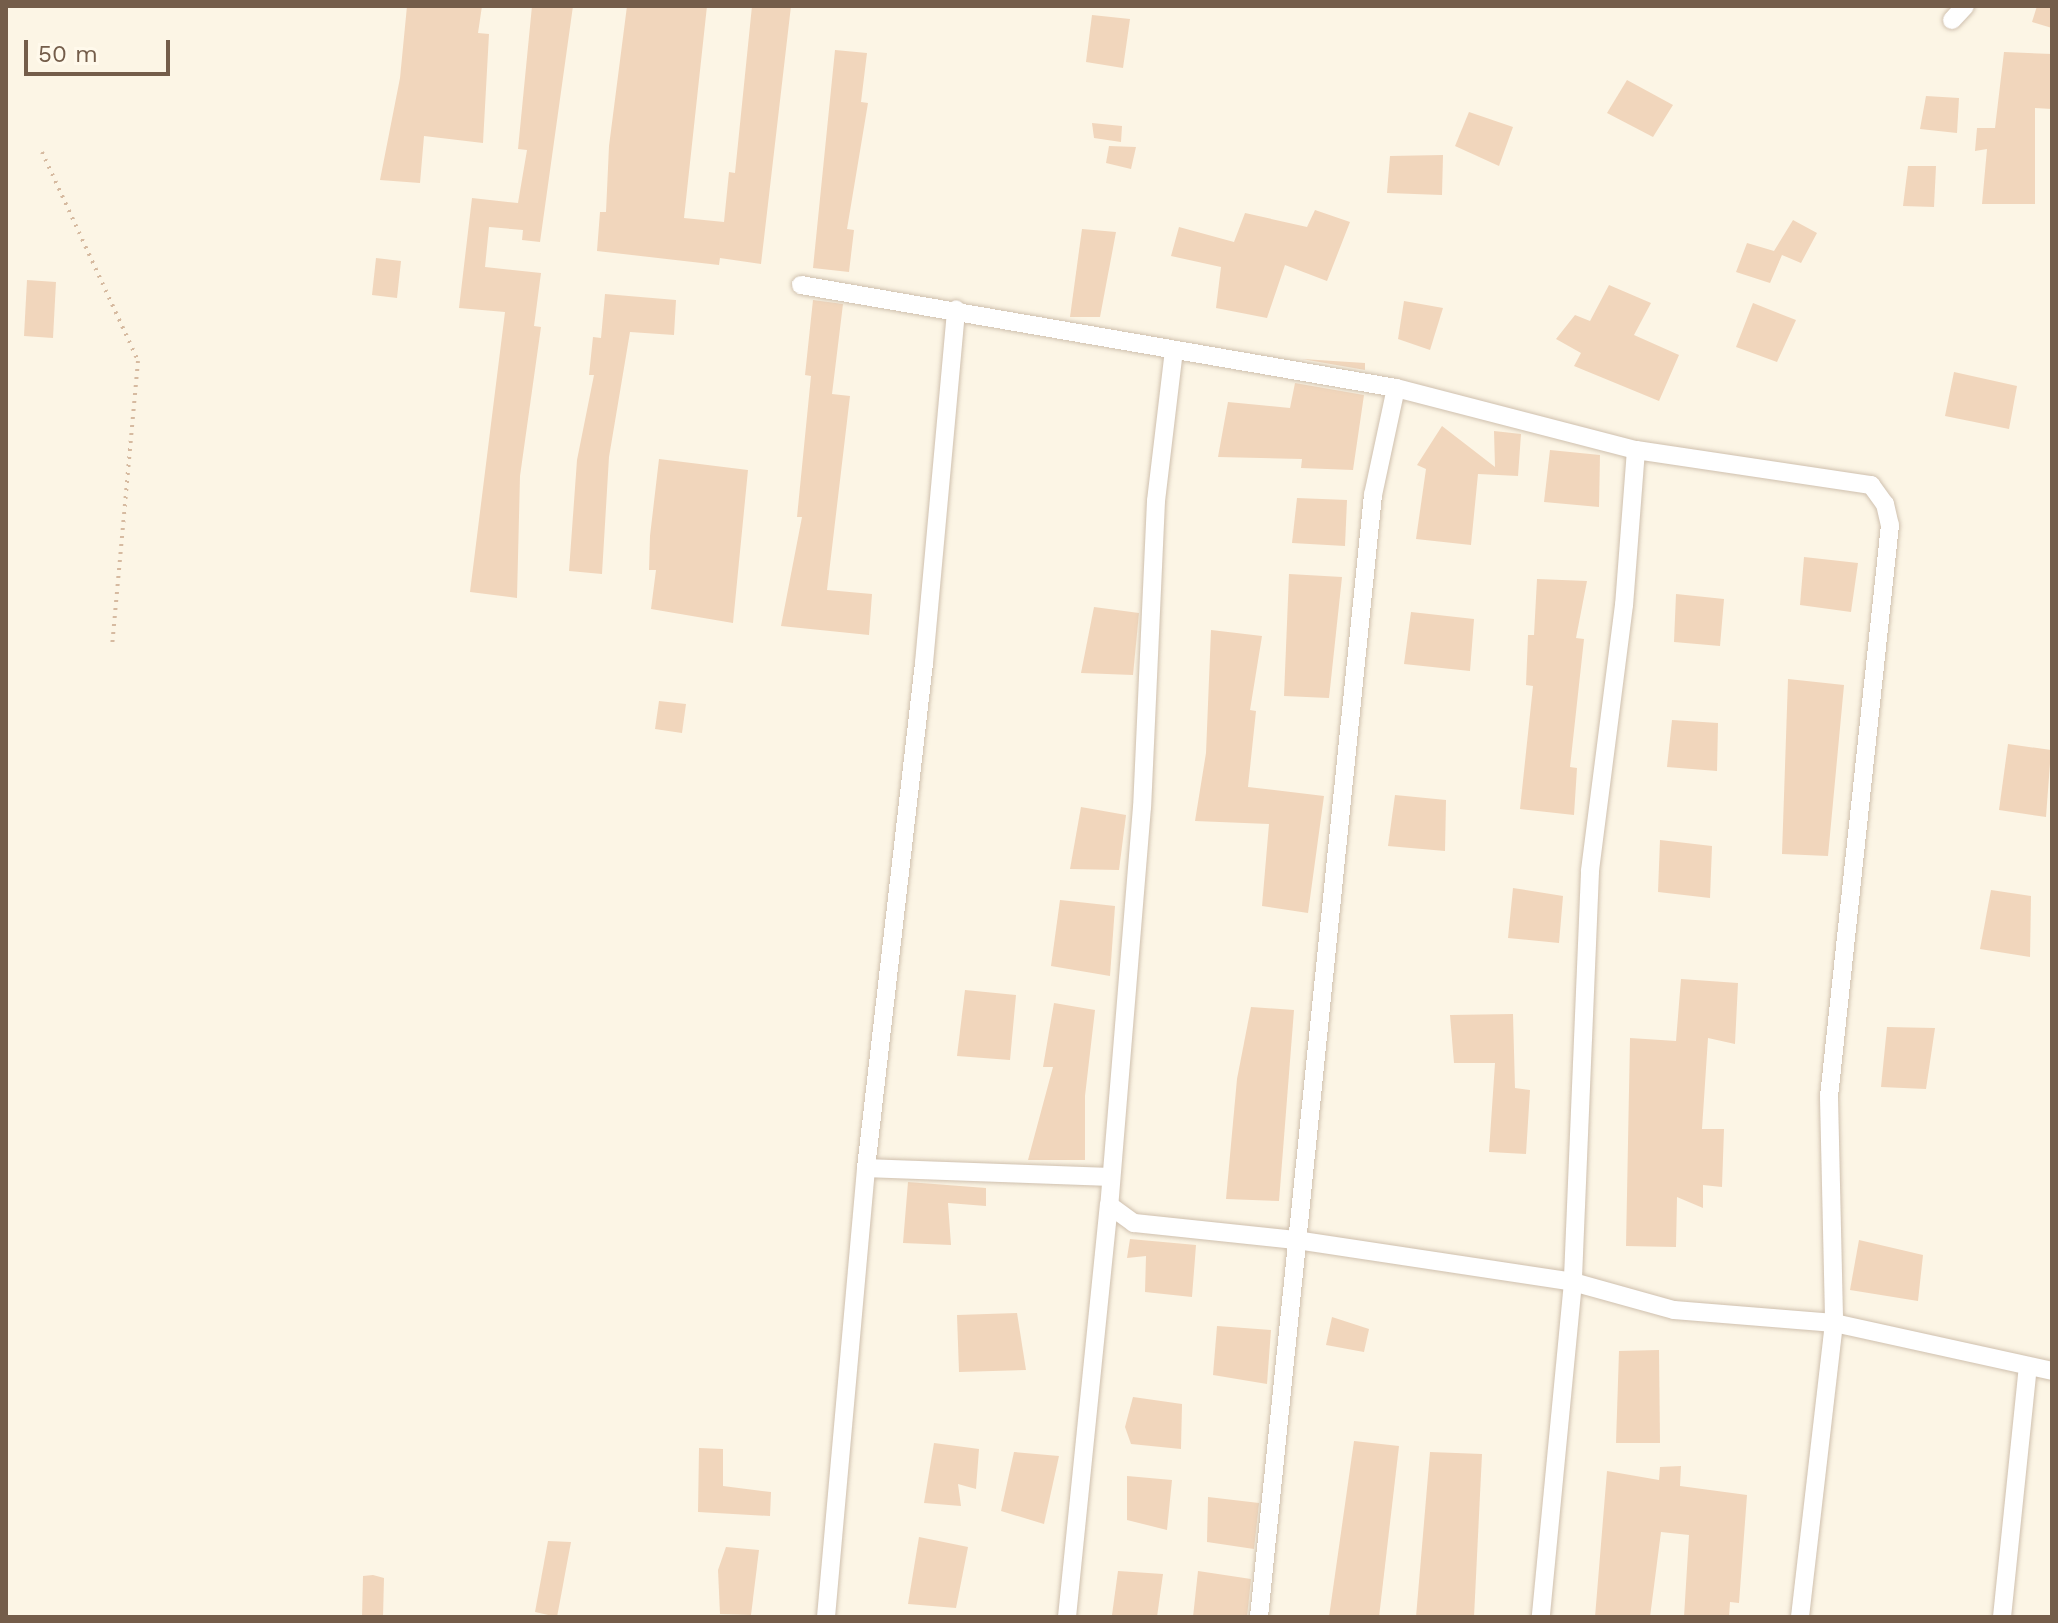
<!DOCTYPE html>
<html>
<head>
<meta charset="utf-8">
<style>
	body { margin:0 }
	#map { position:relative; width:2058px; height:1623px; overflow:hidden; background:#fcf5e5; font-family:"Work Sans",sans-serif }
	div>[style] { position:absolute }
	.building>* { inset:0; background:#f1d6bc }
	.path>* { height:4px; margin-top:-2px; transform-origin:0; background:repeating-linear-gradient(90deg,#d6baa0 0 2px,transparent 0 8px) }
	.roads { filter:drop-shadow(0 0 2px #cfc0ae) drop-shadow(0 0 2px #cfc0ae) }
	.minor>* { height:18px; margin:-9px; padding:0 9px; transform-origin:9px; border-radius:9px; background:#fff }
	span { translate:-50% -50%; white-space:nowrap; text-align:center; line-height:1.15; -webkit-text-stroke:8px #fff9eb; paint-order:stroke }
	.frame { position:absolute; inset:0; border:8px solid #745d4a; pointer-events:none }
	.scale { position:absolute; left:24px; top:40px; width:146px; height:36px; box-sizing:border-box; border:4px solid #745d4a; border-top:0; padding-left:10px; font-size:24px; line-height:28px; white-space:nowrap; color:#745d4a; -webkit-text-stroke:6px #fff9eb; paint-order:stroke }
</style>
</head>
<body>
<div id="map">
	<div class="building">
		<i style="clip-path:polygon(407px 6px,482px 6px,478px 33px,489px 34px,483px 143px,424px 136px,420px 183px,380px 180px,400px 78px)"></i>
		<i style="clip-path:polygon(532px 6px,573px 6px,540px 242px,522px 240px,523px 230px,489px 227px,485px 267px,541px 273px,534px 326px,541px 327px,520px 476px,517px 598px,470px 592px,505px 312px,459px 308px,472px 198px,518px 203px,527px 150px,518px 149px)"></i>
		<i style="clip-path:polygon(627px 6px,707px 6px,684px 218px,724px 222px,729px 172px,735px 173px,752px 6px,791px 6px,761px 264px,720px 258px,719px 265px,597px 251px,600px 212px,606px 212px,609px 146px)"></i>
		<i style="clip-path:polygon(2037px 6px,2052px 6px,2052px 28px,2032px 22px)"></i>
		<i style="clip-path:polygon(1092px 15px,1130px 19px,1123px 68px,1086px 62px)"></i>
		<i style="clip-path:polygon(835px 50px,867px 53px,861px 102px,868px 103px,847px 229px,854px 230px,849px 272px,813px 268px)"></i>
		<i style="clip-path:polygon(2004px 52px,2052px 54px,2052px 109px,2035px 108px,2035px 204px,1982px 204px,1987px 149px,1975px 151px,1977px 128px,1995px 128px)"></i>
		<i style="clip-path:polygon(1627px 80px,1673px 105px,1653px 137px,1607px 113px)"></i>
		<i style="clip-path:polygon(1926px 96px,1959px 98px,1957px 133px,1920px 129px)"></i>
		<i style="clip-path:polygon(1469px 112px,1513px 127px,1499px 166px,1455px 146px)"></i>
		<i style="clip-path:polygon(1092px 123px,1122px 126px,1121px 142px,1094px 138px)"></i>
		<i style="clip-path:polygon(1109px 146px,1136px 147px,1131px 169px,1106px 163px)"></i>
		<i style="clip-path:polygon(1443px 155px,1442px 195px,1387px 193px,1390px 156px)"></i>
		<i style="clip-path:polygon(1908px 166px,1936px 166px,1934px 207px,1903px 206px)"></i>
		<i style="clip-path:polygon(1315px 210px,1350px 222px,1327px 281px,1285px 265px,1267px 318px,1216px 308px,1221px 267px,1171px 256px,1179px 227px,1234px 242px,1245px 213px,1307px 227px)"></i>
		<i style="clip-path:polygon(1793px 220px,1817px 233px,1801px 263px,1782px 255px,1770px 283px,1736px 272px,1747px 243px,1774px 251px)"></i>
		<i style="clip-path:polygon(1082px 229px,1116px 232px,1100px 317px,1070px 317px)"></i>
		<i style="clip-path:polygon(376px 258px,401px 261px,397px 298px,372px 295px)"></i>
		<i style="clip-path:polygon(27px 280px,56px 282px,53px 338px,24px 336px)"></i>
		<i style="clip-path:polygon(1609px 285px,1651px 303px,1634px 335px,1679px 355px,1659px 401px,1574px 366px,1581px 353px,1556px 339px,1575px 315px,1590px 321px)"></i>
		<i style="clip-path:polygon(605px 294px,676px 300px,674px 335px,630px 332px,609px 457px,602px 574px,569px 571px,577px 460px,594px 375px,589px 375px,593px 337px,601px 338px)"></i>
		<i style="clip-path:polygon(813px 300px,843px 304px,832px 394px,850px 396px,827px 590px,872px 594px,869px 635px,781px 626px,802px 517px,797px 517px,811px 376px,805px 375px)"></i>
		<i style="clip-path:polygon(1404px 301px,1443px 308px,1430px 350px,1398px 339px)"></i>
		<i style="clip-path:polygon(1753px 303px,1796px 320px,1777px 362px,1736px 347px)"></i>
		<i style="clip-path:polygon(1302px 359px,1365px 363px,1365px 370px)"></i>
		<i style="clip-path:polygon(1954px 372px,2017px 386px,2009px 429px,1945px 416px)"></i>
		<i style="clip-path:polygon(1295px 383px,1364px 395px,1353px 470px,1301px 468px,1302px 459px,1218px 457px,1228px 402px,1290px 408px)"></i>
		<i style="clip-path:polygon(1442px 426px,1495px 467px,1494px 431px,1521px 434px,1518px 476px,1478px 474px,1471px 545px,1416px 539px,1426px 469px,1417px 465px)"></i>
		<i style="clip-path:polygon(1550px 450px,1600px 455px,1599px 507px,1544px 502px)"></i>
		<i style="clip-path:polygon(659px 459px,748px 470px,733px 623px,651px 609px,656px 570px,649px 570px,650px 536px)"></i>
		<i style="clip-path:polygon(1297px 498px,1347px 500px,1345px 546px,1292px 543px)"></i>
		<i style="clip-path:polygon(1804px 557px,1858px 563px,1851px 612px,1800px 605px)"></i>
		<i style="clip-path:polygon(1289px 574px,1342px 577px,1329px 698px,1284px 696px)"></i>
		<i style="clip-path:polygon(1537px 579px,1587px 581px,1576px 638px,1584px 639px,1570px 767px,1577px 768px,1574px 815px,1520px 809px,1533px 686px,1526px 685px,1528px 635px,1534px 635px)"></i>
		<i style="clip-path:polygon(1676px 594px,1724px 599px,1720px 646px,1674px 642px)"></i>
		<i style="clip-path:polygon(1094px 607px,1139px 613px,1133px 675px,1081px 673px)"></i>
		<i style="clip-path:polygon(1411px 612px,1474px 619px,1470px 671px,1404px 664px)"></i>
		<i style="clip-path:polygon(1211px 630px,1262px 636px,1250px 710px,1256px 711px,1248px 787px,1324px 796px,1308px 913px,1262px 906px,1269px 824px,1195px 821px,1206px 753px)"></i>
		<i style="clip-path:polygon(1788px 679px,1844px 685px,1828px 856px,1782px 854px)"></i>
		<i style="clip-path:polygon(659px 701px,686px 704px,682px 733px,655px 729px)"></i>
		<i style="clip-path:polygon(1672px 720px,1718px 723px,1717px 771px,1667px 767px)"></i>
		<i style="clip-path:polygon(2008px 744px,2051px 750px,2046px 817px,1999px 810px)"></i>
		<i style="clip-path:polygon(1395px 795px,1446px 800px,1445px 851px,1388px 846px)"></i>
		<i style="clip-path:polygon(1081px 807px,1126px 815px,1119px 870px,1070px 869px)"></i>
		<i style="clip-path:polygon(1660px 840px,1712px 846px,1710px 898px,1658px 892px)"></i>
		<i style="clip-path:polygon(1513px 888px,1563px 896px,1559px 943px,1508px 938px)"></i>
		<i style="clip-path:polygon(1991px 890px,2031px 896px,2030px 957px,1980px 949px)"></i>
		<i style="clip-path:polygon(1060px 900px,1115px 906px,1110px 976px,1051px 966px)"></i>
		<i style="clip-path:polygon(1681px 979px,1738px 983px,1735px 1044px,1708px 1038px,1702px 1129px,1724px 1129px,1722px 1187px,1703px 1185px,1703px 1208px,1677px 1197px,1676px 1247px,1626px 1246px,1630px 1038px,1676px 1041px)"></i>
		<i style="clip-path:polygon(965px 990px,1016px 995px,1010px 1060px,957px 1056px)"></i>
		<i style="clip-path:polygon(1054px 1003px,1095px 1010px,1085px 1096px,1085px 1160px,1028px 1160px,1053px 1067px,1043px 1067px)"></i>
		<i style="clip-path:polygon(1251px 1007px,1294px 1010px,1279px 1201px,1226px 1199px,1237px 1079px)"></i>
		<i style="clip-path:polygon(1513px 1014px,1515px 1088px,1530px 1090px,1526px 1154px,1489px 1152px,1495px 1063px,1454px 1063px,1450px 1015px)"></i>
		<i style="clip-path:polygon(1887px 1027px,1935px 1028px,1926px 1089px,1881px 1087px)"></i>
		<i style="clip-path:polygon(908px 1182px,986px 1188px,986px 1206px,948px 1203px,951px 1245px,903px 1243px)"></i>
		<i style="clip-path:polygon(1130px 1239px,1196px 1245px,1192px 1297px,1145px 1292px,1146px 1256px,1127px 1258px)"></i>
		<i style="clip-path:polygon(1859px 1240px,1923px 1255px,1918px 1301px,1850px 1290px)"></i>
		<i style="clip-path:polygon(1017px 1313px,1026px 1370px,959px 1372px,957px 1315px)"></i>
		<i style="clip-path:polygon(1332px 1317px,1369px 1329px,1364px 1352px,1326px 1345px)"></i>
		<i style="clip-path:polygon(1217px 1326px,1271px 1330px,1267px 1384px,1213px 1375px)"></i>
		<i style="clip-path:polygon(1659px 1350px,1660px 1443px,1616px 1443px,1619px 1351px)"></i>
		<i style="clip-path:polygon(1133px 1397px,1182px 1404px,1181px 1449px,1131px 1444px,1125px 1427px)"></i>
		<i style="clip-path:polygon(1354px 1441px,1399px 1446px,1379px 1617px,1329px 1617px)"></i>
		<i style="clip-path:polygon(934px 1443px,979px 1449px,976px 1489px,958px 1484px,961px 1506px,924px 1503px)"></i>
		<i style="clip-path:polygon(699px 1448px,723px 1449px,723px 1486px,771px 1492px,770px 1516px,698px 1512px)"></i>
		<i style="clip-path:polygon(1014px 1452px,1059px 1456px,1044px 1524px,1001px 1511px)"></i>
		<i style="clip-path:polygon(1430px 1452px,1482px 1454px,1474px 1617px,1416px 1617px)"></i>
		<i style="clip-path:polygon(1681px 1466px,1680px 1486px,1747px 1495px,1739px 1603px,1730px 1602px,1729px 1617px,1684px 1617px,1689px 1535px,1661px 1532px,1650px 1617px,1595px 1617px,1607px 1471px,1659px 1480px,1660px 1467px)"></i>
		<i style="clip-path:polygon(1127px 1476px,1172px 1480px,1167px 1530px,1127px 1520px)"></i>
		<i style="clip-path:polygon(1208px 1497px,1259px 1503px,1254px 1549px,1207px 1542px)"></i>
		<i style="clip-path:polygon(919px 1537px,968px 1547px,956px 1608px,908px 1604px)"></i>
		<i style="clip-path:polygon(548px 1541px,571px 1542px,557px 1617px,535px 1612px)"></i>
		<i style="clip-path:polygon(726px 1547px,759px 1550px,751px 1615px,720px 1614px,718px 1570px)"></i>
		<i style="clip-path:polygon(1118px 1571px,1163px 1574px,1157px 1617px,1112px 1615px)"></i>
		<i style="clip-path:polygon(1198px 1571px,1251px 1579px,1247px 1617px,1193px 1617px)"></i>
		<i style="clip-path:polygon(373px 1575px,384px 1578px,383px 1617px,362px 1617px,363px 1576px)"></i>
	</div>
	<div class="path">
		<i style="left:42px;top:152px;width:230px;rotate:65.3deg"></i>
		<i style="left:138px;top:361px;width:287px;rotate:95.2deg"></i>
	</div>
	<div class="roads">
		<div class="minor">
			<i style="left:1952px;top:20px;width:19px;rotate:-47deg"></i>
			<i style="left:801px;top:285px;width:604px;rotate:9.82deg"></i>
			<i style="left:1396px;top:388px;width:248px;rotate:14.5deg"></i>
			<i style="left:1636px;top:450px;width:155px;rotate:94.4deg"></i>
			<i style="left:1624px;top:605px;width:269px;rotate:97.3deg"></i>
			<i style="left:1590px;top:872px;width:410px;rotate:92.4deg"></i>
			<i style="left:1573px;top:1282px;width:337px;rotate:95.5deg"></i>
			<i style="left:1174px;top:350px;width:152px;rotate:96.8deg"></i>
			<i style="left:1156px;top:501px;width:306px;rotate:92.6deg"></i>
			<i style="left:1142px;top:807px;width:399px;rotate:94.7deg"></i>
			<i style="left:1109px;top:1205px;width:31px;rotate:36deg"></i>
			<i style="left:1134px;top:1223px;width:163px;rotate:6deg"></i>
			<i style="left:1296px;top:1240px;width:280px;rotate:8.6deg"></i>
			<i style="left:1573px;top:1282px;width:105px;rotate:15.5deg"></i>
			<i style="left:1674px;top:1310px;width:161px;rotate:4.6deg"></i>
			<i style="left:1834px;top:1323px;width:296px;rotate:96.6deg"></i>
			<i style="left:1636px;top:450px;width:238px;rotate:8.5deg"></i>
			<i style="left:1871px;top:485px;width:24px;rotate:54deg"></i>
			<i style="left:1885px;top:504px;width:22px;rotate:77deg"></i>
			<i style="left:1890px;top:525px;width:575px;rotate:96.09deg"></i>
			<i style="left:1829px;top:1097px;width:226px;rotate:88.7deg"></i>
			<i style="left:1834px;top:1323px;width:223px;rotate:12.4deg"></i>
			<i style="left:866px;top:1168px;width:243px;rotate:2.1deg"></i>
			<i style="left:826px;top:1617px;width:451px;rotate:-84.9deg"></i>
			<i style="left:866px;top:1168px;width:508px;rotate:-83.45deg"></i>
			<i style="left:924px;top:663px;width:355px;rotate:-84.8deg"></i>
			<i style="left:1067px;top:1617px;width:414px;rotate:-84.2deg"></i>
			<i style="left:1259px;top:1617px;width:1128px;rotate:-84.2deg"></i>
			<i style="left:1373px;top:495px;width:109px;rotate:-77.9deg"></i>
			<i style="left:2002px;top:1617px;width:251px;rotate:-84.1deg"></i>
		</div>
	</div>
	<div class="frame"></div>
	<div class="scale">50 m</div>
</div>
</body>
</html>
